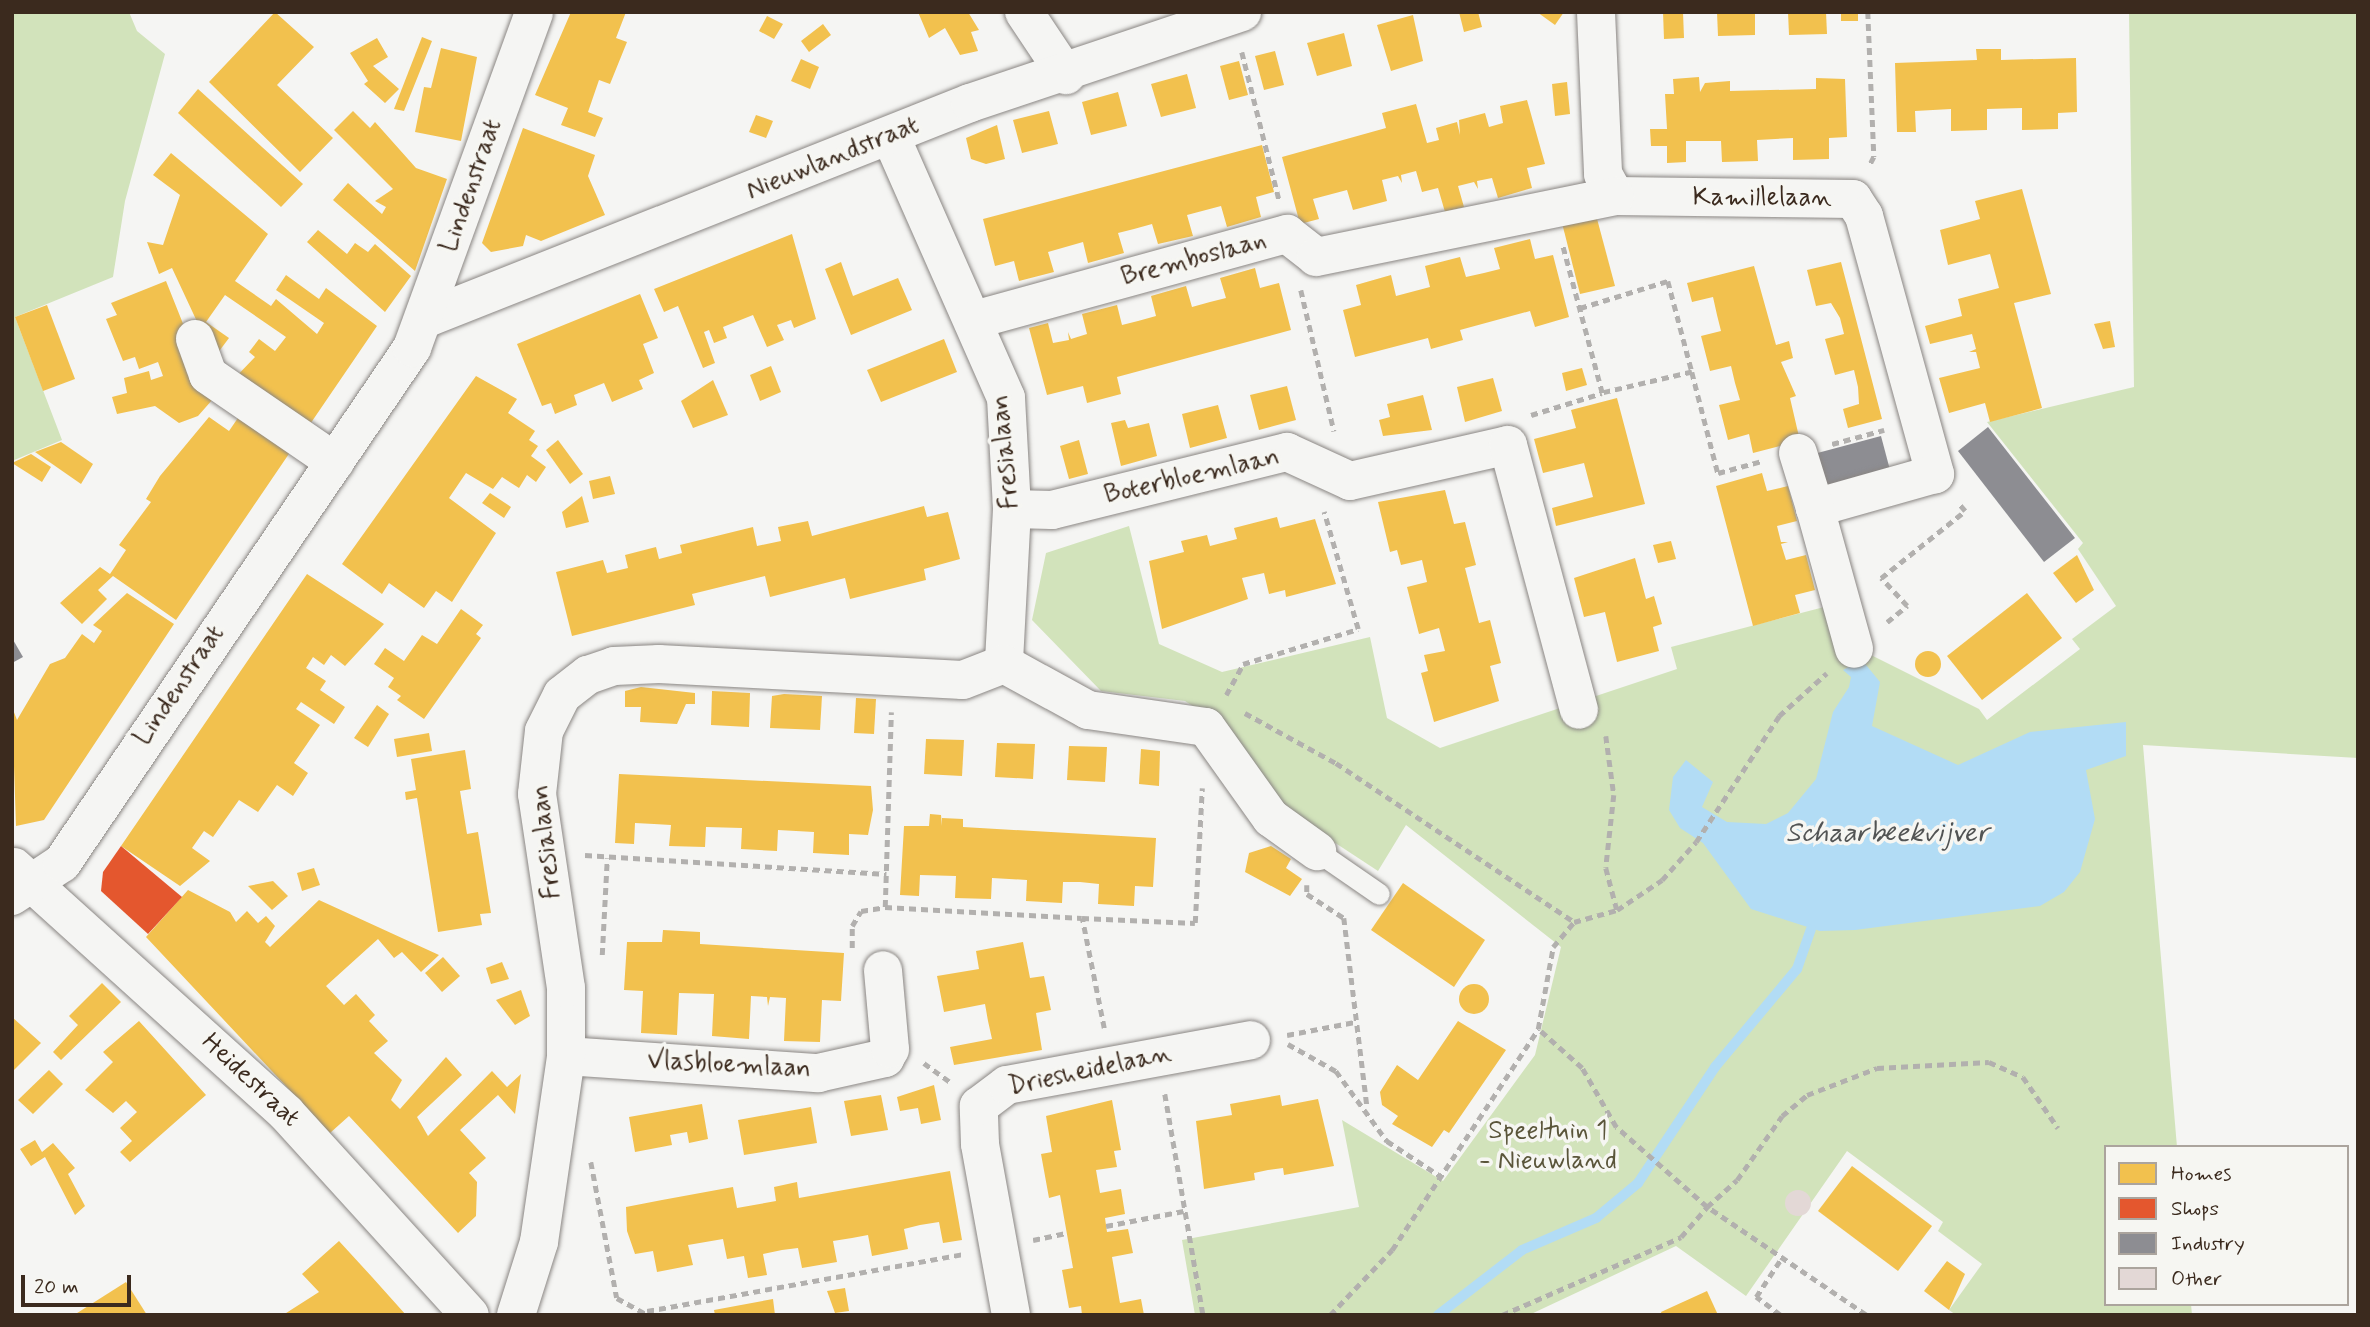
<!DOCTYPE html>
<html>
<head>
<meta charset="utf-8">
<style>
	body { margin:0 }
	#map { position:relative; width:2370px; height:1327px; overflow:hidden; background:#f5f5f3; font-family:Mynerve,sans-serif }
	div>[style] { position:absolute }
	.green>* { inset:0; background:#d2e3bb }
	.water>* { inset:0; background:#b2dcf5 }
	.homes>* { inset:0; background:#f2c14e }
	.round { border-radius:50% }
	.shops>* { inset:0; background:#e4572e }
	.industry>* { inset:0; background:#8d8d92 }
	.stream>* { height:10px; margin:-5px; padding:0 5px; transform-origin:5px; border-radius:5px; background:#b2dcf5 }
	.building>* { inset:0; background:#e3d8d6 }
	.path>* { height:4.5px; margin-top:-2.25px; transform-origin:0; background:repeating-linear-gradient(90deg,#b2b0ae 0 7px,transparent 0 12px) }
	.roads { filter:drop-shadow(0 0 2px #8a8683) drop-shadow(0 0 2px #8a8683) }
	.service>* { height:21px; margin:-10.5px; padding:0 10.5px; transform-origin:10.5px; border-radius:10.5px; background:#f5f5f3 }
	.minor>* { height:38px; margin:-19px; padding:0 19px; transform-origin:19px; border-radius:19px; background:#f5f5f3 }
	span { translate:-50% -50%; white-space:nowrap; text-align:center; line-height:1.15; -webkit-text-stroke:7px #f6f6f2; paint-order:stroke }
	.street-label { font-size:26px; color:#3b2a1e }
	.park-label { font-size:26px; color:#5a553a }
	.water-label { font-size:28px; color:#525454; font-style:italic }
	.frame { position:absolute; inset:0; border:14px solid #3b2a1e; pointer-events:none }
	.legend { position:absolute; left:2104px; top:1145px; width:245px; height:161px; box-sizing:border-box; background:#f6f6f2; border:2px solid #aba49d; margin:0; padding:9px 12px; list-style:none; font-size:21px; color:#3b2a1e }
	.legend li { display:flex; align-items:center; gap:14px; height:35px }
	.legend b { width:35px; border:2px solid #aba49d }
	.scale { position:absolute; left:21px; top:1275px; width:110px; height:32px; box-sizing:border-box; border:4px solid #3b2a1e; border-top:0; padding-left:9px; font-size:21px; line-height:24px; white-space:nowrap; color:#3b2a1e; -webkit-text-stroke:5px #f6f6f2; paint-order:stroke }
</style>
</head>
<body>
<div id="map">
	<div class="green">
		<i style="clip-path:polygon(12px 12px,129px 12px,137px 31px,165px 54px,125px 201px,113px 277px,15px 317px,62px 440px,12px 461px)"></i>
		<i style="clip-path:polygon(2129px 12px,2358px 12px,2358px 758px,2143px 745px,2177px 1147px,2106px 1147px,2106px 1304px,2191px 1304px,2192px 1315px,1956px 1315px,1949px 1310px,1982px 1264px,1938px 1231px,1943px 1222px,1847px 1151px,1746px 1296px,1676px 1246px,1529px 1315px,1195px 1315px,1182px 1240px,1359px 1207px,1342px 1120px,1443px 1181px,1535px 1055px,1561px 947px,1406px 825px,1378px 871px,1276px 804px,1223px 726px,1185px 701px,1101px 691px,1032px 620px,1046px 553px,1129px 526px,1159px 644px,1222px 672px,1370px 637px,1387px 718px,1440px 748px,1677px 669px,1671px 647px,1828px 606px,1865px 652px,1979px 709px,1987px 720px,2080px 649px,2072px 639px,2116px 606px,2078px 549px,2083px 543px,1987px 422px,2134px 387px)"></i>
	</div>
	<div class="water">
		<i style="clip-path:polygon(1862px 660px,1880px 682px,1872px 726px,1958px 765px,2030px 732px,2126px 722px,2126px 756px,2086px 770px,2095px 819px,2080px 872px,2064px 892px,2040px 906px,1855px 930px,1820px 931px,1751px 909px,1703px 843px,1680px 828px,1669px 810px,1673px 777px,1686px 760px,1713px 782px,1702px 807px,1727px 822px,1766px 824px,1788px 813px,1816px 779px,1833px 712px,1849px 687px,1851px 677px,1843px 670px)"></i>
	</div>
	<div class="homes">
		<i style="clip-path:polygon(275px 12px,314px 47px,277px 85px,333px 138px,300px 172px,209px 82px)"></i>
		<i style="clip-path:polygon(571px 12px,626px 12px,616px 38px,627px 42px,610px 84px,599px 80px,588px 112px,603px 118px,595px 137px,561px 125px,568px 108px,535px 95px)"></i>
		<i style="clip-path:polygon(918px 12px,968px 12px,979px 30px,971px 32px,978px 51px,960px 55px,945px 28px,929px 38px)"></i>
		<i style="clip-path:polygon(1459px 12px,1478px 12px,1482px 27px,1464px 32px)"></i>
		<i style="clip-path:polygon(1537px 12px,1564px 12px,1555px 25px)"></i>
		<i style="clip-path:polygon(1663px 12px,1683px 12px,1684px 38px,1664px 39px)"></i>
		<i style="clip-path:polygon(1717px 12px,1755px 12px,1755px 35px,1718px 36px)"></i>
		<i style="clip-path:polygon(1788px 12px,1826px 12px,1827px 34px,1789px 35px)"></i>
		<i style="clip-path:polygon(1841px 12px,1858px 12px,1858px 21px,1841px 21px)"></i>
		<i style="clip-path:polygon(1413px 15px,1423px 61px,1391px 71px,1377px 25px)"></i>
		<i style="clip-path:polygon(767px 16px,783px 24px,774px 39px,759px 31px)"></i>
		<i style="clip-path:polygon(823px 24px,831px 35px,809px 52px,801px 41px)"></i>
		<i style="clip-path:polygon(1344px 33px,1352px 66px,1317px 76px,1307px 43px)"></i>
		<i style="clip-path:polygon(422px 37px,432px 41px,404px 111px,394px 109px)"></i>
		<i style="clip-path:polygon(377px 38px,388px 57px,373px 66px,399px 89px,385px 103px,364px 84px,368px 81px,350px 53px)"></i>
		<i style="clip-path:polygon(441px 48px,477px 57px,461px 141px,415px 132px,424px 87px,431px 88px)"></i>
		<i style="clip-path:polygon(1976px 49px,2001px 49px,2001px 60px,2076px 58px,2077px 112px,2058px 113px,2058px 129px,2022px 130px,2022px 108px,1987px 109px,1987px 130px,1951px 131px,1951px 109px,1915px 111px,1916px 132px,1897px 132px,1895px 63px,1977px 60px)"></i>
		<i style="clip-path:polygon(1275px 51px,1284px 85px,1264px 90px,1255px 56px)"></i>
		<i style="clip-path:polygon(801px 59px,819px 67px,810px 89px,791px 81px)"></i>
		<i style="clip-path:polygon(1239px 61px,1248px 95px,1229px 100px,1220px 66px)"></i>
		<i style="clip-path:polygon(1187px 74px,1196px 108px,1161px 117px,1151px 84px)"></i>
		<i style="clip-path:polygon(1699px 77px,1700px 92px,1705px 83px,1730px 81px,1730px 91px,1816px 89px,1816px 78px,1845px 79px,1847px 137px,1829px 138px,1829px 159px,1793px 160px,1793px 138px,1757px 140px,1758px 161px,1722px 162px,1721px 141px,1686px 141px,1686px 162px,1667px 163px,1667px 146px,1651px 146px,1650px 129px,1667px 129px,1665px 94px,1674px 94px,1673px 79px)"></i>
		<i style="clip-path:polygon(1567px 82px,1570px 114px,1555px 116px,1552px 84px)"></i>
		<i style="clip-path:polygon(198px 89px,303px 184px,281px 207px,178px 113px)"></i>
		<i style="clip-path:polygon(1118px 92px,1127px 126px,1091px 135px,1082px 102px)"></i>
		<i style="clip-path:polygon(1527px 100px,1545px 164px,1527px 168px,1532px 188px,1498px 198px,1492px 178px,1477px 181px,1478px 189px,1474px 182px,1458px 186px,1464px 207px,1445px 212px,1438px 188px,1422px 192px,1416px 171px,1401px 175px,1402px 183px,1398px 176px,1382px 180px,1387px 201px,1353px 210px,1347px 190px,1313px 199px,1319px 219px,1300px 224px,1282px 157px,1386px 128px,1382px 113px,1416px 104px,1427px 143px,1439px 140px,1436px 128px,1457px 122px,1460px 135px,1459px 120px,1485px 113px,1489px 127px,1503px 123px,1500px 106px)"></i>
		<i style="clip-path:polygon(353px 111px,370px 128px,375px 122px,416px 168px,447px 179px,415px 271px,333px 200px,348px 183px,382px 214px,386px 207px,375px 201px,393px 189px,334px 130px)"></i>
		<i style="clip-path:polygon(1049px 111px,1058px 144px,1022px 153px,1013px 120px)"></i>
		<i style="clip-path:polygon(756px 115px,773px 121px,766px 138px,749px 132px)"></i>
		<i style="clip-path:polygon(997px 125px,1005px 159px,986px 164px,971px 159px,966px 138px)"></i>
		<i style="clip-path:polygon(523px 128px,595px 155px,588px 176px,605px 215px,541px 241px,526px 235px,523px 246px,491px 252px,482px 243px)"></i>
		<i style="clip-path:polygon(1262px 145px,1274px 192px,1256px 197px,1261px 217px,1227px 227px,1221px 206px,1187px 215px,1193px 236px,1158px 244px,1152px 224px,1134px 229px,1118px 233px,1124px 253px,1088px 263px,1083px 242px,1048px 252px,1054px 272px,1019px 281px,1014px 261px,995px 266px,983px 219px)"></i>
		<i style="clip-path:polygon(171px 153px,268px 234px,235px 281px,271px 306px,276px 299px,317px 334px,324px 323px,276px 290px,286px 275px,319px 299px,326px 288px,377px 326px,304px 433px,230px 383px,255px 357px,249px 352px,259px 339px,275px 351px,286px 337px,225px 295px,206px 322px,229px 338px,214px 358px,172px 268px,159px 274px,147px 242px,163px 245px,180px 195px,153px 175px)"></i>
		<i style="clip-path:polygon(2022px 189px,2051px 294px,2014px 303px,2042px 408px,1990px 422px,1985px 403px,1949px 413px,1939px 378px,1980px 368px,1976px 352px,1969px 352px,1976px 349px,1972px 334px,1930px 344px,1925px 326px,1962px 316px,1958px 299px,1999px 288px,1990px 254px,1948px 265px,1940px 230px,1980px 219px,1975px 201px)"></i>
		<i style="clip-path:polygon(1596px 215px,1615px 286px,1580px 294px,1562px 223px)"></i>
		<i style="clip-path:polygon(318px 230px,347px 254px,355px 243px,368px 252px,375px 244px,411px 276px,385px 312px,307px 242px)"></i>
		<i style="clip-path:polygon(792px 234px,816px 319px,794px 328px,791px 320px,777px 325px,784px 340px,767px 347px,753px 315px,723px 327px,727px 338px,714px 343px,709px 330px,704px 332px,715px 363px,703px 368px,678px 306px,664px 312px,654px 289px)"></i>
		<i style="clip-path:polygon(1530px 239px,1535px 259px,1553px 255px,1569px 317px,1535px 327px,1530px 311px,1460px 330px,1463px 340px,1431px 349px,1428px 338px,1355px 357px,1343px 310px,1361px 305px,1356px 285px,1391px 275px,1396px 296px,1430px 287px,1425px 266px,1460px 257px,1466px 277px,1484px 273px,1500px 269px,1494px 248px)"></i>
		<i style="clip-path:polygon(841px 262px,853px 296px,898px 278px,912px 310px,851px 335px,825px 269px)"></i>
		<i style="clip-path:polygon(1841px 262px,1882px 419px,1848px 428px,1843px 409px,1859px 404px,1858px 387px,1854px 370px,1835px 375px,1825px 339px,1844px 334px,1840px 318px,1831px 303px,1816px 306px,1807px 270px)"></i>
		<i style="clip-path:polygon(1754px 266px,1776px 345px,1789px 341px,1793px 358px,1781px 362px,1796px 396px,1790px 398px,1800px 441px,1753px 453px,1749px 434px,1728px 440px,1719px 405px,1740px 400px,1735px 383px,1731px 366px,1710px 371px,1701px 336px,1721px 331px,1717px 315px,1713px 297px,1692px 302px,1687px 283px)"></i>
		<i style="clip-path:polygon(1255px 268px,1260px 288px,1279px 283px,1291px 330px,1117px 377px,1121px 394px,1087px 403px,1083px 386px,1047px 395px,1029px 328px,1048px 323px,1053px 343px,1069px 340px,1068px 332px,1071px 339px,1087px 334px,1082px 314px,1117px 305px,1122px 325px,1138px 321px,1156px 316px,1151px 296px,1186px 286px,1192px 307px,1210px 302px,1226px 298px,1220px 278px)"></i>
		<i style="clip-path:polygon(166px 281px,213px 399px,198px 416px,179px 423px,155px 406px,117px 414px,112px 397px,127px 393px,124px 378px,149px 371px,151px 380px,163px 376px,158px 362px,139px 369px,135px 357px,123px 361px,106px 319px,117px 315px,111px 303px)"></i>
		<i style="clip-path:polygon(640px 294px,658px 338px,643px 344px,654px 373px,639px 380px,643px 389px,612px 402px,604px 383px,574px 395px,577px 405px,555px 414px,551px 403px,542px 406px,517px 344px)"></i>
		<i style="clip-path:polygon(47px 305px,75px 379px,43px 391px,15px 317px)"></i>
		<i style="clip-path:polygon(2110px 321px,2115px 347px,2103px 349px,2094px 324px)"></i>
		<i style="clip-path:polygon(944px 339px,957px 372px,881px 402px,867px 370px)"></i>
		<i style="clip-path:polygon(771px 366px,781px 392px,760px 401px,750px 375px)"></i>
		<i style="clip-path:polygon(1582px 368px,1587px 385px,1566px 391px,1562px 373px)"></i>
		<i style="clip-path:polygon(476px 376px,517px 399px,508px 413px,535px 431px,529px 440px,538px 446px,531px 456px,546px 467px,536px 482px,527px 475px,519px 488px,502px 477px,493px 489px,466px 473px,449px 498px,496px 533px,452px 602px,436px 591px,424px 608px,389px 583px,382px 594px,342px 564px)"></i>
		<i style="clip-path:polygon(1493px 378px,1502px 411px,1465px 422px,1457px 387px)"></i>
		<i style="clip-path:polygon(713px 380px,728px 415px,693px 428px,681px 401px)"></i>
		<i style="clip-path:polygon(1287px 386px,1296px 420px,1259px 430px,1250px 395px)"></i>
		<i style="clip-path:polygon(1423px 395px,1432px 430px,1383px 436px,1379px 420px,1390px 417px,1387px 404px)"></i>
		<i style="clip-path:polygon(1617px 398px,1645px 504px,1556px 526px,1552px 508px,1593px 497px,1584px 463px,1543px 473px,1534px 439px,1576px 428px,1571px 410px)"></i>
		<i style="clip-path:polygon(1218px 405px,1227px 438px,1190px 448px,1182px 414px)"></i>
		<i style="clip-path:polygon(240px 415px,297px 442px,176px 620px,113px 576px,98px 590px,107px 599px,82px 624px,60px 603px,100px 567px,110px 574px,126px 550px,119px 545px,151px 502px,146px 499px,160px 476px,209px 417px,229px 431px)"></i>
		<i style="clip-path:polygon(1125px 420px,1128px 428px,1149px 423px,1157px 456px,1121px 466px,1111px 423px)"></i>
		<i style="clip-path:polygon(558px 440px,583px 474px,570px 484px,546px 450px)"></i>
		<i style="clip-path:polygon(1079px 440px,1088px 474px,1069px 479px,1060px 446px)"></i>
		<i style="clip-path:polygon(61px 442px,93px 464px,81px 484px,35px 452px)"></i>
		<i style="clip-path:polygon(31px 454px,51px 467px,42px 482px,12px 463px)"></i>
		<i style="clip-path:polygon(1762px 473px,1767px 491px,1788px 486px,1797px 521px,1777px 526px,1781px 542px,1788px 542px,1781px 544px,1786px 560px,1806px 555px,1815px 590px,1795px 595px,1800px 613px,1753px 626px,1716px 486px)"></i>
		<i style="clip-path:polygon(610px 476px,615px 494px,593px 499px,589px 481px)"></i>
		<i style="clip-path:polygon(1445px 490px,1454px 524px,1465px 522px,1476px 565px,1465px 568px,1479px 623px,1490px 620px,1501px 663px,1490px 666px,1499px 701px,1434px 722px,1421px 673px,1428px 671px,1424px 655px,1445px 651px,1439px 628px,1419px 634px,1407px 587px,1427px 582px,1422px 560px,1401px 565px,1397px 550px,1390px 552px,1378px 502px)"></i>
		<i style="clip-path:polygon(490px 493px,511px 507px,504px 518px,482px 503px)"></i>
		<i style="clip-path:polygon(582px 496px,589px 522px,566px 528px,562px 512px)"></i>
		<i style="clip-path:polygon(924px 506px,927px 517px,948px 512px,960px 559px,924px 569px,926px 580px,850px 599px,845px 578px,770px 597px,765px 576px,692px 594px,695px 605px,572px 636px,556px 572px,603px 560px,607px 573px,628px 568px,625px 555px,656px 547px,659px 559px,682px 553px,680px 545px,753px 527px,757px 546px,781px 541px,778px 527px,808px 521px,812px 536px)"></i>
		<i style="clip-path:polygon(1277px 517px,1280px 528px,1315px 519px,1336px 584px,1286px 597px,1285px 590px,1269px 594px,1264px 573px,1242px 578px,1248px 599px,1162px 629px,1149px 561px,1184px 552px,1181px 541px,1207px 535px,1210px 546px,1237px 539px,1234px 528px)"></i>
		<i style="clip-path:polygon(1671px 541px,1676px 559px,1658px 563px,1653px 545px)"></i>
		<i style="clip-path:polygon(2077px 555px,2094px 590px,2076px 603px,2053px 573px)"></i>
		<i style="clip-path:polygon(1635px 558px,1646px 599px,1654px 596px,1662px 624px,1653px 627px,1659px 651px,1617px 662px,1605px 612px,1584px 617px,1574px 578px)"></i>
		<i style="clip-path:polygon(307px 574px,384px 624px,345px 666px,331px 655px,324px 665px,313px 657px,306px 668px,326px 681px,320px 690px,345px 707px,334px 724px,301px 702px,296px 709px,320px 725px,294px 763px,308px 773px,293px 796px,277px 785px,258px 812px,239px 800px,213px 837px,204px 831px,192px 848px,210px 861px,180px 886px,121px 846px)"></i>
		<i style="clip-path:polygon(127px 593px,174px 624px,44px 820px,16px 826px,12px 707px,17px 720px,50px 664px,65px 658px,82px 634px,94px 643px,102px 631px,93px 625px)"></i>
		<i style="clip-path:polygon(2027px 593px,2062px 638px,1982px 700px,1947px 656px)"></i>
		<i style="clip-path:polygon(461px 609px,483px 625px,476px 634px,481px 638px,424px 719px,397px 700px,401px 696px,388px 687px,394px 678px,374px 664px,385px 648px,404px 661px,422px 635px,437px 644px)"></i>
		<i class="round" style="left:1915px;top:651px;width:26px;height:26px"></i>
		<i style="clip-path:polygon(641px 687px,695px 693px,695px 704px,686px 704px,677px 724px,640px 722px,641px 707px,625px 707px,625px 691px)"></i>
		<i style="clip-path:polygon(712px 691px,750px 693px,749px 727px,711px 725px)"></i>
		<i style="clip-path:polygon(784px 694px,822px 696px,820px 730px,770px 728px,772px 696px)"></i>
		<i style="clip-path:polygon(856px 698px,876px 699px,874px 734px,854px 733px)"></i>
		<i style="clip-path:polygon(377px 705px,389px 714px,368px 747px,354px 738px)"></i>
		<i style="clip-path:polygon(429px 733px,432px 751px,397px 757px,394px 739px)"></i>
		<i style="clip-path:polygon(926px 739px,964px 740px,962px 776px,924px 774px)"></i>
		<i style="clip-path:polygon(997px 743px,1035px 744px,1033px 779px,995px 777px)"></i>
		<i style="clip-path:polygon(1069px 746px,1107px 747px,1105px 782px,1067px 780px)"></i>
		<i style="clip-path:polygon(1141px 749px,1160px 751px,1159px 786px,1139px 784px)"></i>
		<i style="clip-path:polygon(465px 750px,471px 789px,460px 791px,467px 834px,478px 832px,491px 913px,480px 914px,482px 925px,438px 932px,417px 798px,406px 800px,405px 792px,416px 790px,411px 759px)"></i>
		<i style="clip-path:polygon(619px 774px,871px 786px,873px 810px,868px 835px,849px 834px,849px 855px,813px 853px,814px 832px,778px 830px,777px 851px,741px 849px,742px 828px,706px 827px,705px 847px,669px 846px,671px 825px,654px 824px,635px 823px,634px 844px,615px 843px)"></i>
		<i style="clip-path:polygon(930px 814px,941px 815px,942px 826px,942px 818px,963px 819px,963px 827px,1156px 838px,1153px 887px,1135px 886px,1134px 906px,1098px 904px,1099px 884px,1080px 882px,1063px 882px,1062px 903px,1026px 901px,1027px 880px,992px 878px,991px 899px,955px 898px,956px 876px,920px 875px,919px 896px,900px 895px,904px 826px,929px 826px)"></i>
		<i style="clip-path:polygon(1271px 846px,1291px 859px,1286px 868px,1302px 879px,1290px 896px,1245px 872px,1249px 853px)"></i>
		<i style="clip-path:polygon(314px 868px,320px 885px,302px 891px,297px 873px)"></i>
		<i style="clip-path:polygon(273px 881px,288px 896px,272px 910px,248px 886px)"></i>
		<i style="clip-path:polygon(1403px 883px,1485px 940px,1454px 987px,1371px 930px)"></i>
		<i style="clip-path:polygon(188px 890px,230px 912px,236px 922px,247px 911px,258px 923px,266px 916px,275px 926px,265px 942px,270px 947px,319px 900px,439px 955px,421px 972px,402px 952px,394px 958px,378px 939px,326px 986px,344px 1005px,356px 994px,375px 1015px,369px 1021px,388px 1041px,374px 1053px,402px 1080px,391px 1100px,400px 1109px,446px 1057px,462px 1075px,417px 1117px,428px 1136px,492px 1071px,507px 1087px,521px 1074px,515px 1114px,498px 1095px,460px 1130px,486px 1158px,469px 1173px,477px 1182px,476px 1216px,458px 1233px,349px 1116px,330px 1133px,146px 937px)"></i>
		<i style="clip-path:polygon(663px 930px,700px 932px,700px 944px,844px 953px,841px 1001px,822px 1000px,820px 1042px,784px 1041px,786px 998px,770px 997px,768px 1006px,767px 997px,751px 996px,749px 1039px,712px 1036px,714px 994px,679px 993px,677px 1035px,641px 1033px,643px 991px,624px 990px,627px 942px,662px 942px)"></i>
		<i style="clip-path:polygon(1023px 942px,1030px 978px,1044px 976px,1051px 1010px,1036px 1013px,1042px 1050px,954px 1065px,950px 1047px,992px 1039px,988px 1021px,985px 1004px,944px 1012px,937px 976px,979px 969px,976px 951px)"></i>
		<i style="clip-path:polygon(443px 957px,460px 976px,442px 992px,425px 973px)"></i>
		<i style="clip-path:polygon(502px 962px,509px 979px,491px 984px,486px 968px)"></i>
		<i style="clip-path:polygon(102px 983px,121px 1002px,61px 1060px,53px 1052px,78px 1025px,69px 1016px)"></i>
		<i class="round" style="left:1459px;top:984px;width:30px;height:30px"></i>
		<i style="clip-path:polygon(521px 990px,530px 1016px,515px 1025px,496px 1000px)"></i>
		<i style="clip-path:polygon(12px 1017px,41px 1043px,12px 1072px)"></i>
		<i style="clip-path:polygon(139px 1021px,206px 1095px,130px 1162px,120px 1152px,132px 1141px,120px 1128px,137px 1112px,126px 1101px,113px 1113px,85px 1090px,113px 1062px,103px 1052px)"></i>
		<i style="clip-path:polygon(1458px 1021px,1506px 1050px,1449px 1133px,1444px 1130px,1432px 1147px,1392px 1124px,1398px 1116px,1382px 1105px,1380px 1092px,1397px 1065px,1418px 1080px)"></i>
		<i style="clip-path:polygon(49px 1070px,63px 1084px,33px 1114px,18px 1100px)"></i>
		<i style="clip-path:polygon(934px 1085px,941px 1120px,921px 1124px,918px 1108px,900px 1111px,897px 1097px)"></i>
		<i style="clip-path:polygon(881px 1095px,888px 1130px,851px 1136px,844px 1101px)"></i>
		<i style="clip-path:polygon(1280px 1095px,1282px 1106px,1318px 1099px,1334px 1166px,1284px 1175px,1283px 1168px,1268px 1170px,1254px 1173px,1255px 1180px,1204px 1189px,1196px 1121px,1232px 1115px,1230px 1104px)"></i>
		<i style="clip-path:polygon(1112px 1100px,1121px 1150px,1114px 1151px,1117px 1167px,1096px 1170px,1100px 1193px,1121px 1189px,1125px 1214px,1105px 1218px,1107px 1232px,1128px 1229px,1133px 1253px,1112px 1257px,1120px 1303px,1141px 1299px,1144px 1315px,1082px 1315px,1081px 1306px,1069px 1308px,1062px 1270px,1073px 1268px,1068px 1240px,1060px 1195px,1049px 1198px,1041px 1154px,1052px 1152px,1046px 1116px)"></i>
		<i style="clip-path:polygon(702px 1104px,708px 1139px,689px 1143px,687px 1132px,670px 1135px,672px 1145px,635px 1152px,629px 1117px)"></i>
		<i style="clip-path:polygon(811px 1107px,817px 1143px,744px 1155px,738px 1120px)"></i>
		<i style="clip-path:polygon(35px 1140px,42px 1152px,53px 1143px,75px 1168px,68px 1174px,85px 1206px,75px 1215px,45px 1157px,31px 1166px,20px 1149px)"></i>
		<i style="clip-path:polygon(1852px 1166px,1932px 1226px,1898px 1271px,1818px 1211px)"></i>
		<i style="clip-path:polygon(950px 1171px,962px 1240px,943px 1243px,939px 1222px,920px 1225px,904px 1229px,908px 1249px,872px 1256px,868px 1235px,852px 1238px,833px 1241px,837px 1262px,802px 1268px,798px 1248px,782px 1250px,763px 1254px,767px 1275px,748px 1278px,744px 1256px,727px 1259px,723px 1239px,688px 1245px,693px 1265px,657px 1272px,653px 1251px,635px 1254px,627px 1231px,626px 1207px,662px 1200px,733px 1187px,737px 1208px,776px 1201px,774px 1187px,797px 1182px,799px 1198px)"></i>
		<i style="clip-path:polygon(339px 1241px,372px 1277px,406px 1315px,283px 1315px,319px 1292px,302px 1274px)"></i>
		<i style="clip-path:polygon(1947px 1261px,1965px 1274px,1949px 1310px,1924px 1291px)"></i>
		<i style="clip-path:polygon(126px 1282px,147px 1315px,74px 1315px)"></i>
		<i style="clip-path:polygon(845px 1288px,849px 1311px,835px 1313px,827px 1291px)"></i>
		<i style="clip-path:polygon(1707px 1291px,1718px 1315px,1662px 1315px,1661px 1312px)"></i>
		<i style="clip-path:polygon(773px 1299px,775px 1315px,715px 1315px,714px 1310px)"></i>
	</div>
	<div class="shops">
		<i style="clip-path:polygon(121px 846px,182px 897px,148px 934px,101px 891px,103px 872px)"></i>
	</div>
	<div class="industry">
		<i style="clip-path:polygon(1988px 427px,2075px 538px,2044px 562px,1958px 451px)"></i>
		<i style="clip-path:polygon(1881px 436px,1890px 470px,1819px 489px,1810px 455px)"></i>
		<i style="clip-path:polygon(12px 638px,23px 657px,12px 663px)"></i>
	</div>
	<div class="stream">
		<i style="left:1438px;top:1315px;width:106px;rotate:-37.7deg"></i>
		<i style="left:1522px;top:1250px;width:81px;rotate:-23.4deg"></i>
		<i style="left:1596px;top:1218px;width:55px;rotate:-39.8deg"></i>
		<i style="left:1638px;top:1183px;width:139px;rotate:-56.4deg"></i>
		<i style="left:1715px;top:1067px;width:128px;rotate:-50.1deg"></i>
		<i style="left:1797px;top:969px;width:42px;rotate:-70.7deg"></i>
	</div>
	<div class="building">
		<i class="round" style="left:1785px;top:1190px;width:26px;height:26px"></i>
	</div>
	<div class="path">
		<i style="left:1868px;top:12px;width:145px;rotate:87.6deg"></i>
		<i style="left:1874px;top:157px;width:11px;rotate:117deg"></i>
		<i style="left:1242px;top:52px;width:152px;rotate:75.9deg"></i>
		<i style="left:1301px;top:290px;width:145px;rotate:76.8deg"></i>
		<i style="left:1580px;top:308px;width:92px;rotate:-17.1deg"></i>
		<i style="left:1668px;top:281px;width:94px;rotate:75.2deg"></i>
		<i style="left:1692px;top:372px;width:92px;rotate:166.9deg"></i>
		<i style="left:1692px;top:372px;width:104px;rotate:75.6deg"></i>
		<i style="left:1718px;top:473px;width:46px;rotate:-15.3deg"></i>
		<i style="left:1531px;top:415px;width:74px;rotate:-17.2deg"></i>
		<i style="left:1602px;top:393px;width:154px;rotate:-105deg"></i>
		<i style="left:1832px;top:444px;width:54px;rotate:-15.1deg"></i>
		<i style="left:1887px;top:622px;width:26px;rotate:-39deg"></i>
		<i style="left:1907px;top:606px;width:38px;rotate:-133deg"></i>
		<i style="left:1881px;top:578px;width:107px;rotate:-38.6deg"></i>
		<i style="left:1965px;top:511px;width:11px;rotate:-131deg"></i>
		<i style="left:1226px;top:695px;width:35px;rotate:-61deg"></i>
		<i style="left:1243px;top:664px;width:120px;rotate:-16.9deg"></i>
		<i style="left:1358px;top:629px;width:122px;rotate:-106.2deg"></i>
		<i style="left:1245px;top:713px;width:104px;rotate:28.8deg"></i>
		<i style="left:1336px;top:763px;width:286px;rotate:33.7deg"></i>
		<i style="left:1606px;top:736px;width:60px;rotate:82.3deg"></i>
		<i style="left:1614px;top:795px;width:73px;rotate:96.3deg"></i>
		<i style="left:1606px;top:868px;width:43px;rotate:75.3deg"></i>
		<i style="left:585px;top:855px;width:302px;rotate:3.6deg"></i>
		<i style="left:1307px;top:885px;width:9px;rotate:90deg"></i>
		<i style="left:1307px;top:894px;width:44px;rotate:33deg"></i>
		<i style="left:1344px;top:918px;width:189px;rotate:83deg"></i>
		<i style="left:885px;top:907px;width:195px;rotate:-88.2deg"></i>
		<i style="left:852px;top:948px;width:22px;rotate:-90deg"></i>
		<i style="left:852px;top:926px;width:17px;rotate:-59deg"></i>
		<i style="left:861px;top:911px;width:24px;rotate:-9deg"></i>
		<i style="left:885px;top:907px;width:197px;rotate:3.2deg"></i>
		<i style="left:602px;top:955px;width:97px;rotate:-87deg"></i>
		<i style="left:1104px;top:1028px;width:112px;rotate:-101.3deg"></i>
		<i style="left:1082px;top:918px;width:113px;rotate:2.5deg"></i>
		<i style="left:1195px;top:923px;width:135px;rotate:-87deg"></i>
		<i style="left:1287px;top:1035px;width:69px;rotate:-10.8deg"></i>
		<i style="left:1288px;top:1044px;width:55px;rotate:29.4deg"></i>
		<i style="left:1336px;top:1071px;width:87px;rotate:53.9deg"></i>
		<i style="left:1387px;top:1141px;width:64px;rotate:33.4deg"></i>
		<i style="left:924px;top:1063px;width:32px;rotate:36deg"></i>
		<i style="left:1165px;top:1094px;width:224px;rotate:80.2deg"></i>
		<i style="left:591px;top:1162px;width:138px;rotate:79.2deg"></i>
		<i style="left:617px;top:1298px;width:35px;rotate:29deg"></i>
		<i style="left:1106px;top:1226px;width:79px;rotate:-10.9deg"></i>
		<i style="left:1033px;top:1240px;width:35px;rotate:-12deg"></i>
		<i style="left:647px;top:1311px;width:321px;rotate:-10.2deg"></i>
		<i style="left:1330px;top:1315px;width:90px;rotate:-46.4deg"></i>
		<i style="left:1392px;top:1250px;width:265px;rotate:-56.5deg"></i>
		<i style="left:1538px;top:1029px;width:83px;rotate:-79.6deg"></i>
		<i style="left:1553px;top:947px;width:33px;rotate:-50deg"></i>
		<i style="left:1574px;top:922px;width:45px;rotate:-15.6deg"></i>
		<i style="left:1617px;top:910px;width:54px;rotate:-33.7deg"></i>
		<i style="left:1662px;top:880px;width:51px;rotate:-48.2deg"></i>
		<i style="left:1696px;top:842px;width:151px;rotate:-56.6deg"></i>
		<i style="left:1779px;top:716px;width:64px;rotate:-41.9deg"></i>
		<i style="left:1502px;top:1315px;width:195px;rotate:-23.5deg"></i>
		<i style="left:1681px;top:1237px;width:40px;rotate:-49deg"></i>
		<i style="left:1707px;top:1207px;width:121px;rotate:-138.7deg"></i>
		<i style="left:1616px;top:1127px;width:68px;rotate:-120deg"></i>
		<i style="left:1582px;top:1068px;width:59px;rotate:-138.4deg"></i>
		<i style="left:1780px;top:1315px;width:30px;rotate:-143deg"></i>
		<i style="left:1756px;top:1297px;width:45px;rotate:-56.7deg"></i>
		<i style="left:1866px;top:1315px;width:192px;rotate:-145.8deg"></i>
		<i style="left:1707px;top:1207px;width:40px;rotate:-42deg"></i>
		<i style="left:1737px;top:1180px;width:78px;rotate:-54.9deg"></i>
		<i style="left:1782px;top:1116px;width:33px;rotate:-40deg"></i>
		<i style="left:1807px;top:1095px;width:75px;rotate:-21.1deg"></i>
		<i style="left:1877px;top:1068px;width:112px;rotate:-3.1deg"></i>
		<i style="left:1989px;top:1062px;width:37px;rotate:24deg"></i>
		<i style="left:2023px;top:1077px;width:62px;rotate:55.5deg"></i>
	</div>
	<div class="roads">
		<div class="service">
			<i style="left:1317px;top:851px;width:75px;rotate:34.7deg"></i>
		</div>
		<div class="minor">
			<i style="left:1024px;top:12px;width:76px;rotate:56.3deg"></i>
			<i style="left:1596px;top:12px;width:162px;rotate:87.5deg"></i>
			<i style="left:1603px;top:174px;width:25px;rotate:61deg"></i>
			<i style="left:1615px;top:196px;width:238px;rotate:0.7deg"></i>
			<i style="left:1853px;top:199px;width:20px;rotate:57deg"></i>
			<i style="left:1864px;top:216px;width:268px;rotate:74.6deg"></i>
			<i style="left:1935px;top:474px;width:125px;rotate:164.2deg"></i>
			<i style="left:1815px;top:508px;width:146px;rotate:74.5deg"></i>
			<i style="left:891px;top:137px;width:285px;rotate:66.2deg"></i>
			<i style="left:1006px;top:398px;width:111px;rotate:86.9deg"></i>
			<i style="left:1012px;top:509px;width:155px;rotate:93deg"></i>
			<i style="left:427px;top:318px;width:584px;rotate:-21.6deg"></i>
			<i style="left:970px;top:103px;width:287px;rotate:-18.5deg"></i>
			<i style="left:974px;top:320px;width:325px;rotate:-15.4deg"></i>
			<i style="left:1287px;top:234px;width:37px;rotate:38deg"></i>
			<i style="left:1316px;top:257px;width:305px;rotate:-11.5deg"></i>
			<i style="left:195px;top:339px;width:38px;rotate:70deg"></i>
			<i style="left:208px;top:375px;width:154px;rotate:34.4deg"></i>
			<i style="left:1798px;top:453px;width:58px;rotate:72.8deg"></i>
			<i style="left:1012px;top:509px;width:40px;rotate:1.4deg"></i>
			<i style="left:1052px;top:510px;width:242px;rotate:-13.9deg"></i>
			<i style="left:1287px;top:452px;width:69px;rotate:24.7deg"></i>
			<i style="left:1350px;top:481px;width:162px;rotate:-12.8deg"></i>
			<i style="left:1508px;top:445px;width:274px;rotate:75deg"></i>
			<i style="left:14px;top:867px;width:367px;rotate:42.1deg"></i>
			<i style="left:286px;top:1113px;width:273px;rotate:47.7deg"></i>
			<i style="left:12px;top:896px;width:60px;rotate:-33.4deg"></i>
			<i style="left:62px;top:863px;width:623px;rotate:-55.8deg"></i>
			<i style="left:412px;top:348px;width:357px;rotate:-70deg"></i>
			<i style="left:566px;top:1056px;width:253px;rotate:3.9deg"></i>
			<i style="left:818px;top:1073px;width:69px;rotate:-12.6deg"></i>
			<i style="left:885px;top:1058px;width:10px;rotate:-61deg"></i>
			<i style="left:890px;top:1049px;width:79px;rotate:-95.1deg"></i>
			<i style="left:516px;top:1315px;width:77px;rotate:-72.5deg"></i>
			<i style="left:539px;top:1242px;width:188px;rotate:-81.7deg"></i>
			<i style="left:566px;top:1056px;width:68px;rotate:-90deg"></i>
			<i style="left:566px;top:988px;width:196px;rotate:-98.5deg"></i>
			<i style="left:537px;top:794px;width:63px;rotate:-83.7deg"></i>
			<i style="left:544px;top:731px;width:40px;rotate:-63.4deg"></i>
			<i style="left:562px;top:695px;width:33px;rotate:-38deg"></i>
			<i style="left:588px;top:675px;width:28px;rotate:-19deg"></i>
			<i style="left:614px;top:666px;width:45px;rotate:-2.5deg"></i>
			<i style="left:659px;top:664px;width:304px;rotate:3deg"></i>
			<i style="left:963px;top:680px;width:44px;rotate:-21.3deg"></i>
			<i style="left:1004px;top:664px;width:96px;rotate:28.7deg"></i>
			<i style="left:1088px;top:710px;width:119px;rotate:8.2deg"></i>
			<i style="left:1206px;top:727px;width:112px;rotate:54.5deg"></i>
			<i style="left:1271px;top:818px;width:57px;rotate:35.7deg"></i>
			<i style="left:1011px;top:1315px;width:174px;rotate:-100.3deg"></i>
			<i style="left:980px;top:1144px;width:38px;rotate:-92deg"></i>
			<i style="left:979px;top:1106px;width:35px;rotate:-37deg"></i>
			<i style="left:1007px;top:1085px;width:248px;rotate:-10.4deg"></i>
		</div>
	</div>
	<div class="street-label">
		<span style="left:833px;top:159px;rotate:-22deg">Nieuwlandstraat</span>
		<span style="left:472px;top:186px;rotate:-71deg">Lindenstraat</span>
		<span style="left:1762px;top:199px">Kamillelaan</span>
		<span style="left:1194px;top:260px;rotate:-15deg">Bremboslaan</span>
		<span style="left:1006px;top:452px;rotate:-95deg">Fresialaan</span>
		<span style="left:1192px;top:477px;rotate:-13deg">Boterbloemlaan</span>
		<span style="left:180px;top:686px;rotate:-56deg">Lindenstraat</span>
		<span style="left:547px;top:842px;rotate:-96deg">Fresialaan</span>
		<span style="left:729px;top:1066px;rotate:3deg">Vlasbloemlaan</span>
		<span style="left:1090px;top:1071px;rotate:-12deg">Driesheidelaan</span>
		<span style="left:250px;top:1081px;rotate:43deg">Heidestraat</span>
	</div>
	<div class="park-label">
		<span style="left:1548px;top:1147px">Speeltuin 1<br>- Nieuwland</span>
	</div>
	<div class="water-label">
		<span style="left:1887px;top:834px">Schaarbeekvijver</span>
	</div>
	<div class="frame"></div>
	<ul class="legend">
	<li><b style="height:19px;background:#f2c14e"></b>Homes</li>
	<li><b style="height:19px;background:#e4572e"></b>Shops</li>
	<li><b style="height:19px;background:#8d8d92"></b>Industry</li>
	<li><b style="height:19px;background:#e3d8d6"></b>Other</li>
	</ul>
	<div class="scale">20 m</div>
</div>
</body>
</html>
